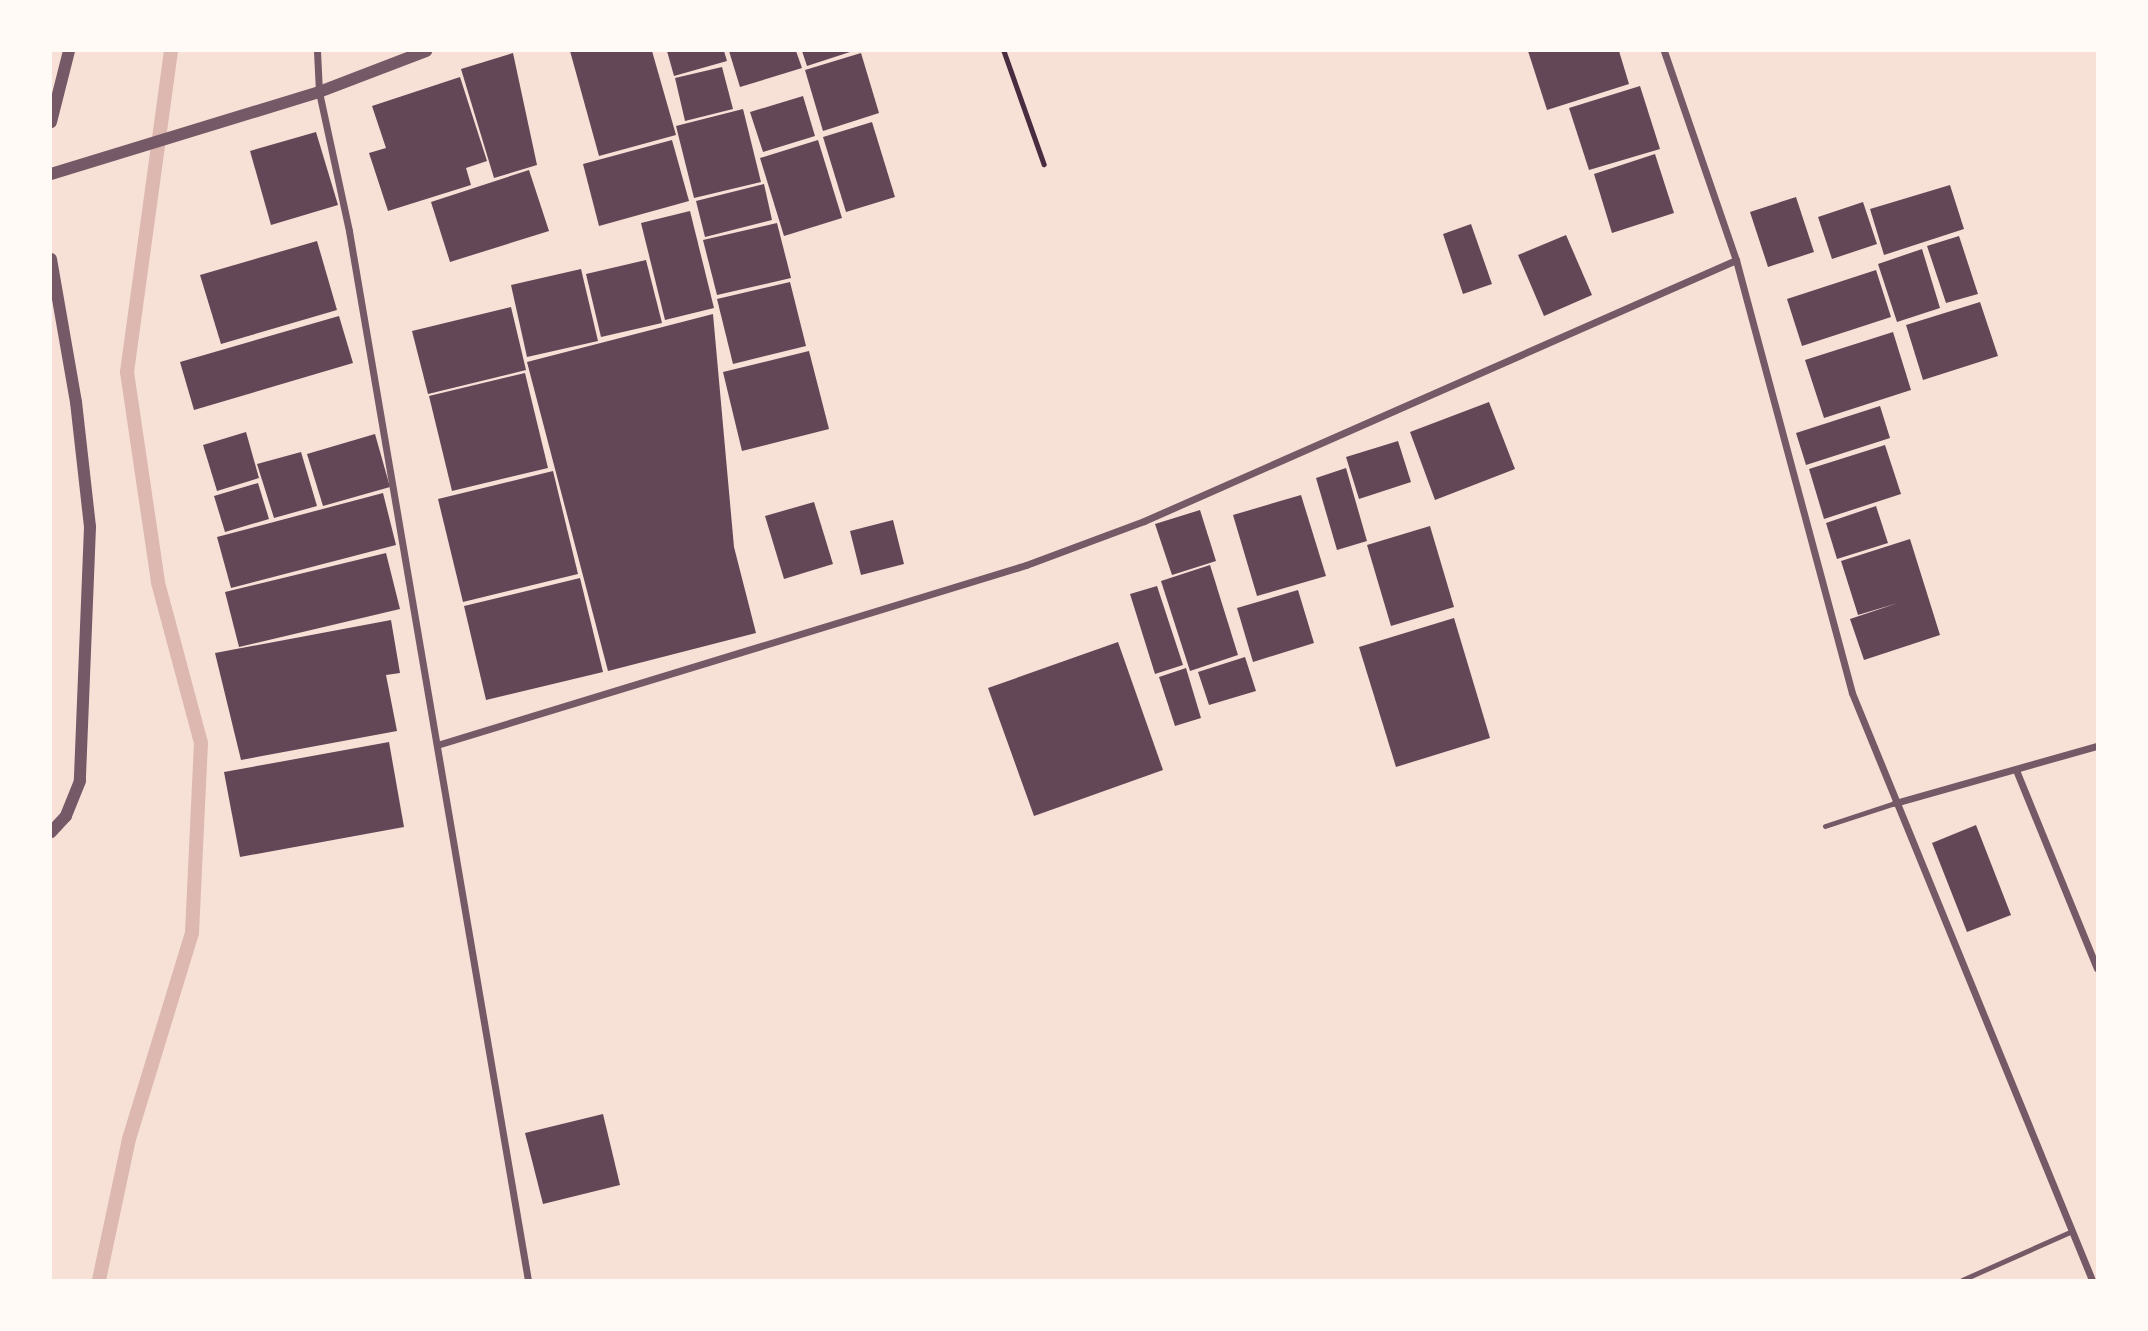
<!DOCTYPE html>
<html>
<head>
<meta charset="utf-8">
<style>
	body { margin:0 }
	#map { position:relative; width:2148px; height:1331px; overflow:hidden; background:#f7e1d7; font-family:Overpass,sans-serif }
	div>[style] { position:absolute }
	.stream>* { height:14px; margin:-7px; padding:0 7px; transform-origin:7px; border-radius:7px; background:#dcb8b0 }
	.building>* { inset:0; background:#644757 }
	.path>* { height:4.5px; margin:-2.25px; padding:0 2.25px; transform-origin:2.25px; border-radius:2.25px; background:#4a2c40 }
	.service>* { height:5px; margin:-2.5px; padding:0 2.5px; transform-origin:2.5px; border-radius:2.5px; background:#755966 }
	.minor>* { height:7px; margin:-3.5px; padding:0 3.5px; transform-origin:3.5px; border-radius:3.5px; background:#755966 }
	.tertiary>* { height:12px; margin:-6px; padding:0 6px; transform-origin:6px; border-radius:6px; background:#755966 }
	span { translate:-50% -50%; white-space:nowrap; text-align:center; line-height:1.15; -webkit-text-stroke:5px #fffaf5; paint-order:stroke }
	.frame { position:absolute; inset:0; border:52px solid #fffaf5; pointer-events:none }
</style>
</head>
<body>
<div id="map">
	<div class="stream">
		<i style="left:99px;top:1280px;width:144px;rotate:-78deg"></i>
		<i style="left:129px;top:1139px;width:215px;rotate:-73deg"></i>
		<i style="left:192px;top:933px;width:190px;rotate:-87.3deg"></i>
		<i style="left:201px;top:743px;width:167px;rotate:-105deg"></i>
		<i style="left:158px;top:582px;width:212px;rotate:-98.4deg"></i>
		<i style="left:127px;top:372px;width:324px;rotate:-82.2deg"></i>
	</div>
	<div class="building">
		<i style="clip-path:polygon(570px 51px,652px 51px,676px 135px,599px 156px)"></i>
		<i style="clip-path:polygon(667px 51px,724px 51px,727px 61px,674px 76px)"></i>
		<i style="clip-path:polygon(729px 51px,796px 51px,802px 68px,740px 87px)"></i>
		<i style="clip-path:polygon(802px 51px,853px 51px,807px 66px)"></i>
		<i style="clip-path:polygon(1528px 51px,1619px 51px,1629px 84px,1547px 110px)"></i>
		<i style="clip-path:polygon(513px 53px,537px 165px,494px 178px,461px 69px)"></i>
		<i style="clip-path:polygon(861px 53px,879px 113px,823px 131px,805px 70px)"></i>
		<i style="clip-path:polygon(722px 67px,733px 109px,685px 121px,675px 78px)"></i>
		<i style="clip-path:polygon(460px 77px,487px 161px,466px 168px,471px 185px,388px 211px,369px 153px,386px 148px,372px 106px)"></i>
		<i style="clip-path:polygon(1640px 86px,1660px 149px,1589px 170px,1569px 108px)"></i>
		<i style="clip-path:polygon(803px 96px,815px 136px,763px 152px,750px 112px)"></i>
		<i style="clip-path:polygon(743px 109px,761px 182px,694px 198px,676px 126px)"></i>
		<i style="clip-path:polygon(872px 122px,895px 197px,846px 212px,823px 137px)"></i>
		<i style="clip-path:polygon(316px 132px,338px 205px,271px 225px,250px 151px)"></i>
		<i style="clip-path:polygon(672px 140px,689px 201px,599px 226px,583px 164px)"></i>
		<i style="clip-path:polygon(818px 140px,842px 218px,784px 236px,760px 158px)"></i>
		<i style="clip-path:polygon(1655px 154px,1674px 213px,1612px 233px,1594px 174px)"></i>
		<i style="clip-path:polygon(529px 170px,549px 231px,450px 262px,431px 202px)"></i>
		<i style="clip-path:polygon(764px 184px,772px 220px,705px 237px,696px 201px)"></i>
		<i style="clip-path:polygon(1950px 185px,1964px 229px,1884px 255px,1870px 209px)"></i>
		<i style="clip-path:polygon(1796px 197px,1814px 252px,1768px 267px,1750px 212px)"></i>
		<i style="clip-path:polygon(1863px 202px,1877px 244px,1832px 259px,1818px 217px)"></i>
		<i style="clip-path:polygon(690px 211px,714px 308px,665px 320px,641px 223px)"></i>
		<i style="clip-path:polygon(777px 223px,791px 278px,717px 295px,703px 240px)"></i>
		<i style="clip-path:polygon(1471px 224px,1492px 284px,1463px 294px,1443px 234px)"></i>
		<i style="clip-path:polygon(1566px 235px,1592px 295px,1544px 316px,1518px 255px)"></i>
		<i style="clip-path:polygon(1959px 236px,1978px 294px,1946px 303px,1927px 246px)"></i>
		<i style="clip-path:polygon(317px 241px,337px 310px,221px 344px,200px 275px)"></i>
		<i style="clip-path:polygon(1922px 249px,1940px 308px,1897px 322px,1878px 264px)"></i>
		<i style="clip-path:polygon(646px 260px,662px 323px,601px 337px,586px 274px)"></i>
		<i style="clip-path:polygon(581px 269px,598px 341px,527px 357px,511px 285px)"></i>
		<i style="clip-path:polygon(1876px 270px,1891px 317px,1802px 346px,1787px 299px)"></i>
		<i style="clip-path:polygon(790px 282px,806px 346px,733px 364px,717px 299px)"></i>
		<i style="clip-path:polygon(1980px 302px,1998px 356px,1923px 380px,1906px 325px)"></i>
		<i style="clip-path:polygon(511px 307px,526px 370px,428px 394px,412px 331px)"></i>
		<i style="clip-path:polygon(713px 314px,734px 547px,756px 633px,608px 671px,527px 362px)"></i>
		<i style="clip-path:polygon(339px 316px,353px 363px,194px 410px,180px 362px)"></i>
		<i style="clip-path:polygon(1893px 332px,1911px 390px,1824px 418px,1805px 360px)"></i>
		<i style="clip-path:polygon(809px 351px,829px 429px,742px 451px,723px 372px)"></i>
		<i style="clip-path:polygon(525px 373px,548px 468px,452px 491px,429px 396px)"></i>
		<i style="clip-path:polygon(1489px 402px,1515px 469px,1435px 500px,1410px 432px)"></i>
		<i style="clip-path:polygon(1880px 406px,1890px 438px,1806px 465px,1796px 433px)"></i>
		<i style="clip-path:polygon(246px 432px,259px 478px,217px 491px,203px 445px)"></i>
		<i style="clip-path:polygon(375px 434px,390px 487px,323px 506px,307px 454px)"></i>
		<i style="clip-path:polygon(1398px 441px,1411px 482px,1359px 499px,1346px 457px)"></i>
		<i style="clip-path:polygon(1885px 445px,1901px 494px,1824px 519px,1809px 469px)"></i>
		<i style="clip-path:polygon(301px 452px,317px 506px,274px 518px,257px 464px)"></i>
		<i style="clip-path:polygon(1346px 468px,1367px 541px,1337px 550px,1316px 478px)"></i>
		<i style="clip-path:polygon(553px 471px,578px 574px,463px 602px,438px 499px)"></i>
		<i style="clip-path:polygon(258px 483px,269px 519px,225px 532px,214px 496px)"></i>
		<i style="clip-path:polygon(383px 493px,396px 545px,231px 588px,217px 537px)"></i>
		<i style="clip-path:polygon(1301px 495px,1326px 576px,1257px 596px,1233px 515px)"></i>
		<i style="clip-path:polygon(814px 502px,833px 564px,784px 579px,765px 516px)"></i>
		<i style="clip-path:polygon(1876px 506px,1888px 543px,1837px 559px,1826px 523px)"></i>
		<i style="clip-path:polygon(1200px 510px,1216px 561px,1172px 575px,1155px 524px)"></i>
		<i style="clip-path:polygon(893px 520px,904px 564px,861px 575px,850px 531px)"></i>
		<i style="clip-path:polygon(1430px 526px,1454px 607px,1391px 626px,1367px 545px)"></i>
		<i style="clip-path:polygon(1910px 539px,1940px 635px,1864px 660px,1850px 619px,1898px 603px,1858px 615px,1841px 561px)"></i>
		<i style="clip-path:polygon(386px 553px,400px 609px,239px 647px,225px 592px)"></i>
		<i style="clip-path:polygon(1210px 565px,1238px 655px,1190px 671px,1161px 581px)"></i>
		<i style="clip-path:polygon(580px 578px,603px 672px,486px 700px,464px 606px)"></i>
		<i style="clip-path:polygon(1157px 586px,1183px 665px,1155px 674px,1130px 594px)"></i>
		<i style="clip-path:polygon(1298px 590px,1314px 643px,1253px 662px,1237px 608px)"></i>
		<i style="clip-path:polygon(1454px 618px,1490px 738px,1396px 767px,1359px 647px)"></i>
		<i style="clip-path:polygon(391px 620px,400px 673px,386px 675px,397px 731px,241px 760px,215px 653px)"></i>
		<i style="clip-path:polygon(1118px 642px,1163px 770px,1034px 816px,988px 688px)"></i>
		<i style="clip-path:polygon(1245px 657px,1256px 691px,1209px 705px,1198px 672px)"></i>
		<i style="clip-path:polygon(1186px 668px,1201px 718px,1175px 726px,1159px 677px)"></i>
		<i style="clip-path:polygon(389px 742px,404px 827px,240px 857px,224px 772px)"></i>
		<i style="clip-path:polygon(1976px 825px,2011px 915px,1967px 932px,1932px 843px)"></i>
		<i style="clip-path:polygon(603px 1114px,620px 1185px,543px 1204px,525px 1133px)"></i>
	</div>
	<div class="path">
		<i style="left:1004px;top:51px;width:120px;rotate:70.5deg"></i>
	</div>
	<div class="service">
		<i style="left:1825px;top:826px;width:74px;rotate:-18.2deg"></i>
		<i style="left:1962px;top:1280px;width:120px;rotate:-24deg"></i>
	</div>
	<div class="minor">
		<i style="left:317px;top:51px;width:41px;rotate:87.2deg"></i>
		<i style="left:319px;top:92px;width:142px;rotate:77.8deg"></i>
		<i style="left:349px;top:231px;width:1064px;rotate:80.32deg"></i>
		<i style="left:1664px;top:51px;width:221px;rotate:71deg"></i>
		<i style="left:1736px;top:260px;width:448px;rotate:75deg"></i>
		<i style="left:1852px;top:693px;width:634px;rotate:67.76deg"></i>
		<i style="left:437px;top:745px;width:616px;rotate:-16.99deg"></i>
		<i style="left:1026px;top:565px;width:126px;rotate:-20.4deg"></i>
		<i style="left:1144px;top:521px;width:647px;rotate:-23.79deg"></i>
		<i style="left:2016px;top:770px;width:214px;rotate:67.8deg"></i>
		<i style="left:1895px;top:803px;width:210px;rotate:-15.8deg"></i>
	</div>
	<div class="tertiary">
		<i style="left:51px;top:122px;width:73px;rotate:-75.8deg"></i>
		<i style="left:51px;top:174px;width:280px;rotate:-17deg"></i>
		<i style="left:319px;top:92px;width:115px;rotate:-21deg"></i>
		<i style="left:51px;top:259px;width:145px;rotate:80.1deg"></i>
		<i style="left:76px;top:402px;width:126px;rotate:83.6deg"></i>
		<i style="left:90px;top:527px;width:254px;rotate:92.3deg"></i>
		<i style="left:80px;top:781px;width:38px;rotate:112deg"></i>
		<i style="left:66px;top:816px;width:22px;rotate:133deg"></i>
	</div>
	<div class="frame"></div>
</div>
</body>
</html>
